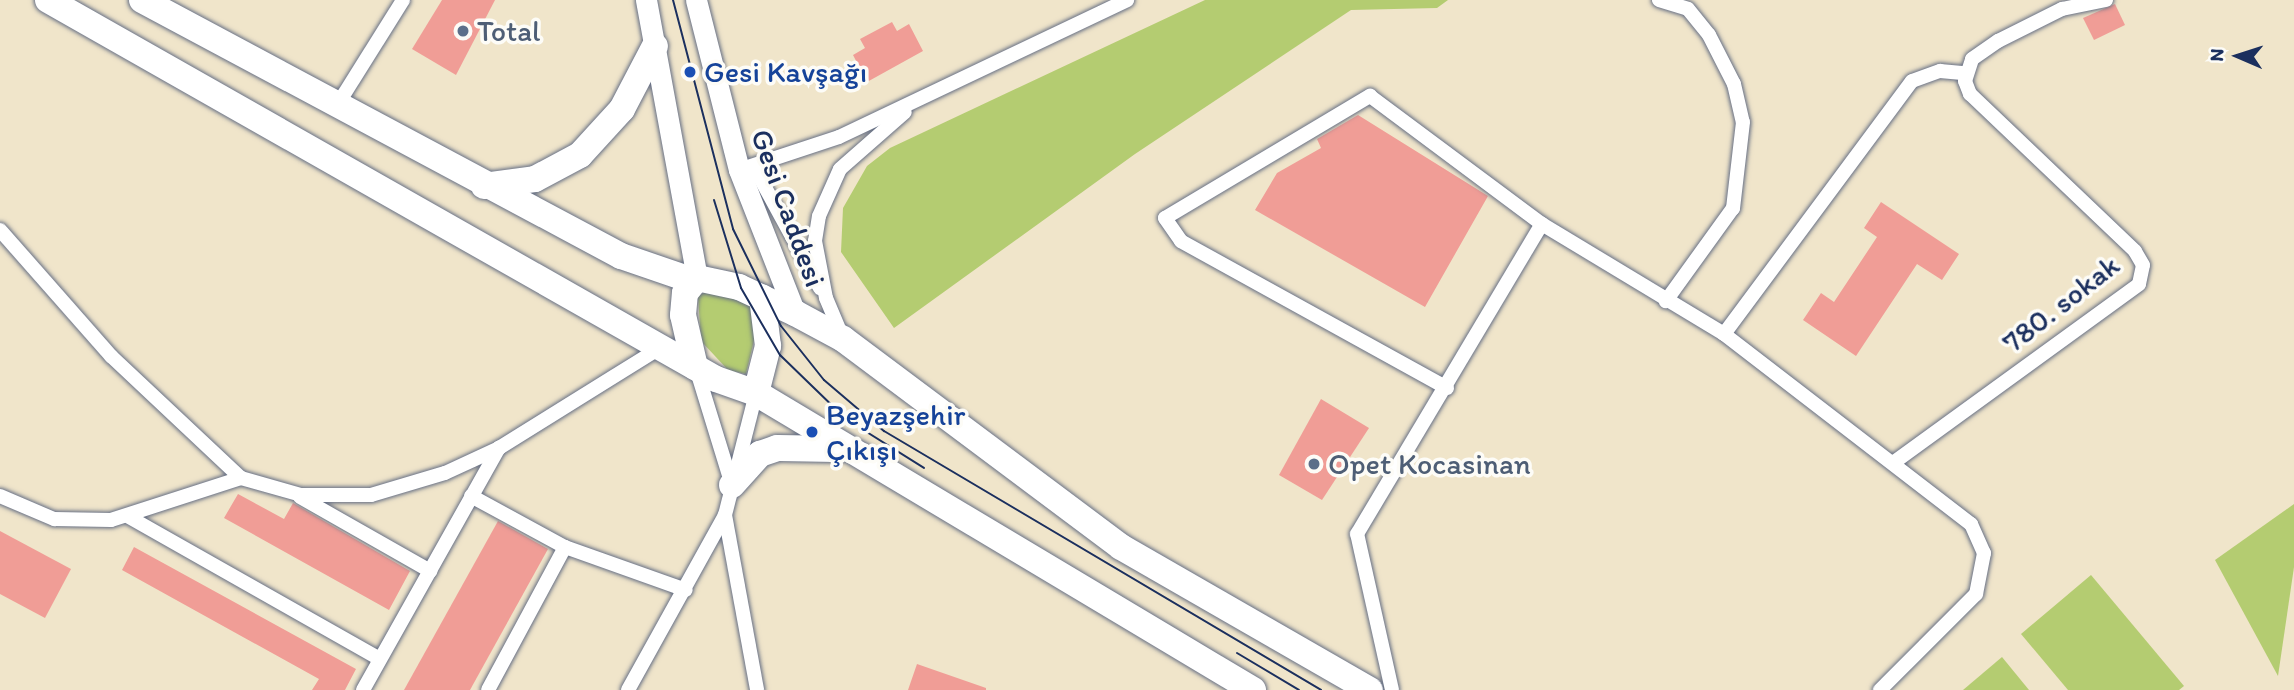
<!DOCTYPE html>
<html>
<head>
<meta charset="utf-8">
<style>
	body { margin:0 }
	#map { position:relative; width:2294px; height:690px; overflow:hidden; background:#f0e5ca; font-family:Itim,sans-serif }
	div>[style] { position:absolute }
	.green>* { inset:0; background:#b4cc71 }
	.building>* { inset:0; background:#f09d96 }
	.roads { filter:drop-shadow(0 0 2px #666f84) drop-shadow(0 0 2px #666f84) }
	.street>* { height:14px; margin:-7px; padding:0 7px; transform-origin:7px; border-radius:7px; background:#fff }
	.secondary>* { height:21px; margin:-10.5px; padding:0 10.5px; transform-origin:10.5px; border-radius:10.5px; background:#fff }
	.highway>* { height:26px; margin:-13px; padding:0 13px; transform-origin:13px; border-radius:13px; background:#fff }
	.tram>* { height:2px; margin:-1px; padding:0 1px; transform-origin:1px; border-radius:1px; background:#1b2f5e }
	.dots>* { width:19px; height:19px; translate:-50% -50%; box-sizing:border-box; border:4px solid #fdfcf7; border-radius:50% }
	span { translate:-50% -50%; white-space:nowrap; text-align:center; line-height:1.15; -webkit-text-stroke:7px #fdfcf7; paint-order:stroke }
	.service-label { font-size:30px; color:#4e5e75 }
	.left { translate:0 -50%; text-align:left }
	.transit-label { font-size:30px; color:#164399 }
	.street-label { font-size:30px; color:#1b2f5e }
	.north { position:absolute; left:2203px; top:21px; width:70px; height:70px; -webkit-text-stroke:5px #fdfcf7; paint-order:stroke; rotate:273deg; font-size:19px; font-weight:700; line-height:28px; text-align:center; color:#1b2f5e }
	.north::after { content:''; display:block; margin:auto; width:24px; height:32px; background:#1b2f5e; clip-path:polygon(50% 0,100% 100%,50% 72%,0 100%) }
</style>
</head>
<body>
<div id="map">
	<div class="green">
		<i style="clip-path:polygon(1205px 0,1448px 0,1437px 8px,1351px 10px,1135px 154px,894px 328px,841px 252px,843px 208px,867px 166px,890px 148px)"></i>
		<i style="clip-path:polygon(712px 289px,761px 311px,746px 374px,728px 370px,701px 341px,698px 296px)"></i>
		<i style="clip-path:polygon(2294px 504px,2294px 567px,2278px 676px,2215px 560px)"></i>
		<i style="clip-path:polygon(2091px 575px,2184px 686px,2179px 690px,2068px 690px,2021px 634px)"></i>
		<i style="clip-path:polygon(2002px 657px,2029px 690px,1963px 690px)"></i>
	</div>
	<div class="building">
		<i style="clip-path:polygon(442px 0,495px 0,456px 75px,412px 49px)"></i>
		<i style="clip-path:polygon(2115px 4px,2125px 25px,2094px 40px,2083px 18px)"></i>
		<i style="clip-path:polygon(892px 22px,897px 31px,909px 24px,923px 51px,867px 82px,853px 55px,865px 48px,860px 39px)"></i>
		<i style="clip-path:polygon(1358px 115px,1488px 196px,1425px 307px,1255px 210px,1277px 173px,1321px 148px,1317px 139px)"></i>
		<i style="clip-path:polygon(1881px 202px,1959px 254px,1942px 280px,1917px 264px,1856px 356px,1803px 320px,1821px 293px,1834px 302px,1877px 237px,1864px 228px)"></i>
		<i style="clip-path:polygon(1321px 399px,1369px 428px,1322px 500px,1279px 475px)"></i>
		<i style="clip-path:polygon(238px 494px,284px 519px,293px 503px,410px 571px,389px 610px,224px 518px)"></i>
		<i style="clip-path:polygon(498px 521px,548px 549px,470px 690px,404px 690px)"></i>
		<i style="clip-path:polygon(0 531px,71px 569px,45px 618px,0 594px)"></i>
		<i style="clip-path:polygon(134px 547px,356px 669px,345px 690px,312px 690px,319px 679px,122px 570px)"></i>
		<i style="clip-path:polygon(917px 664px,986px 688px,986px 690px,908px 690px)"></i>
	</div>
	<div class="roads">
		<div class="street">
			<i style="left:1659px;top:0;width:30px;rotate:17deg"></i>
			<i style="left:1688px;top:9px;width:33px;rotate:51deg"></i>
			<i style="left:1709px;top:35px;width:55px;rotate:63deg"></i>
			<i style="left:1734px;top:84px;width:39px;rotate:77deg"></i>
			<i style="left:1743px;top:122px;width:87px;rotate:96.6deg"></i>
			<i style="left:1733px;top:208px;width:115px;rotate:125.8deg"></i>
			<i style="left:336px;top:107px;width:126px;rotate:-57.9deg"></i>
			<i style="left:754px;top:167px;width:138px;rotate:61.4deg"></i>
			<i style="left:739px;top:170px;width:105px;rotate:-18.3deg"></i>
			<i style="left:839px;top:137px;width:319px;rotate:-25.4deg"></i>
			<i style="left:0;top:230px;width:168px;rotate:48.6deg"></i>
			<i style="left:111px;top:356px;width:178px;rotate:43.2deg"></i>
			<i style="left:241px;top:478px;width:62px;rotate:15.8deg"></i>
			<i style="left:301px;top:495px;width:70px"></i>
			<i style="left:371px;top:495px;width:77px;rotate:-16.6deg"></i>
			<i style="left:445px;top:473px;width:60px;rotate:-24.8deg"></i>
			<i style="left:499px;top:448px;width:191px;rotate:-31.9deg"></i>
			<i style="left:1724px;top:334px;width:315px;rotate:-53.4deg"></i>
			<i style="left:1912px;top:81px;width:30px;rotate:-20deg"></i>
			<i style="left:1940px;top:71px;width:25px;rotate:5deg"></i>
			<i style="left:842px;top:336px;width:41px;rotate:-112.8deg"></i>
			<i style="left:826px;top:298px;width:58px;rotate:-100.9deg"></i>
			<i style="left:815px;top:241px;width:25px;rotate:-81deg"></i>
			<i style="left:819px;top:216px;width:51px;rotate:-65.9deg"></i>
			<i style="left:840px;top:169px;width:86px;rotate:-41.2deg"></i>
			<i style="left:696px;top:368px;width:122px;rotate:72.9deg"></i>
			<i style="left:1447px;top:388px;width:304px;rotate:-151.1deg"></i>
			<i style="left:1181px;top:241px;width:28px;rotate:-125deg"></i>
			<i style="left:1165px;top:218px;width:239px;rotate:-30.8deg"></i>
			<i style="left:1370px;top:96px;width:214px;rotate:36.7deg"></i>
			<i style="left:1893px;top:463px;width:304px;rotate:-36deg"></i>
			<i style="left:2139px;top:284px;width:19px;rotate:-78deg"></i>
			<i style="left:2143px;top:265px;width:16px;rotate:-120deg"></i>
			<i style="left:2135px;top:251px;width:228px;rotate:-136.4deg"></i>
			<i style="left:1970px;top:94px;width:14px;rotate:-111deg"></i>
			<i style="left:1965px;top:81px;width:23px;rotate:-72deg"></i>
			<i style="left:1972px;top:59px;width:32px;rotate:-35deg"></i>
			<i style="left:1998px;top:41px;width:72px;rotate:-26.6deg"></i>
			<i style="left:2062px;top:9px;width:45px;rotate:-11.6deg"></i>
			<i style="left:0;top:496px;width:59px;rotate:23.1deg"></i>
			<i style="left:54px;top:519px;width:57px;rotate:1deg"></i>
			<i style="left:111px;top:520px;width:137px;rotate:-17.9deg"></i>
			<i style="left:471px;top:496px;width:107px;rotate:28.5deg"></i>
			<i style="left:565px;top:547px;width:162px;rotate:118.3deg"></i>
			<i style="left:300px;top:497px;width:150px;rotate:29.6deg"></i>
			<i style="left:725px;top:515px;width:178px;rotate:79.6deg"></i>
			<i style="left:129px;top:517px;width:288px;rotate:29.5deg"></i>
			<i style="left:565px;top:547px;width:128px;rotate:19.6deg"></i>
			<i style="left:363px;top:690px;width:278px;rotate:-60.7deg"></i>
			<i style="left:628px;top:690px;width:200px;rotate:-61deg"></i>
			<i style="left:725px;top:515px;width:126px;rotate:-75.7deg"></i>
			<i style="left:1392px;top:690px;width:160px;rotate:-102.6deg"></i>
			<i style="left:1357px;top:534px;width:361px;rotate:-59.2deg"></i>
			<i style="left:1542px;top:224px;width:213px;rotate:31.1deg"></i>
			<i style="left:1724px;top:334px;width:312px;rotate:37.6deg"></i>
			<i style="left:1971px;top:524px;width:32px;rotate:66deg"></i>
			<i style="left:1984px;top:553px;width:42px;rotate:101deg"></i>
			<i style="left:1976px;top:594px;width:136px;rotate:135deg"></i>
		</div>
		<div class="secondary">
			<i style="left:646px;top:0;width:283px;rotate:79.6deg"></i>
			<i style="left:696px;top:0;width:175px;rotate:75.8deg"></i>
			<i style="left:739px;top:170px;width:154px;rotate:68.6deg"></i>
		</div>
		<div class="highway">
			<i style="left:48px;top:0;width:768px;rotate:29.57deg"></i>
			<i style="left:716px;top:379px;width:42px;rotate:19.3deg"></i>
			<i style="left:756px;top:393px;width:579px;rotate:30.86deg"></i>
			<i style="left:142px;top:0;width:543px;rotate:28.12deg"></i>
			<i style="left:621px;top:256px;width:77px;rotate:18.9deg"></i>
			<i style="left:484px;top:186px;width:51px;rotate:-7.8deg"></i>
			<i style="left:535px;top:179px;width:51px;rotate:-28.1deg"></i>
			<i style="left:580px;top:155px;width:62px;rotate:-47.6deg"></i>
			<i style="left:622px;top:109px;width:71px;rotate:-62.4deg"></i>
			<i style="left:695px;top:367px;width:53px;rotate:-103deg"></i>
			<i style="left:683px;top:315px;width:22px;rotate:-85deg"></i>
			<i style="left:685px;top:293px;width:19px;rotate:-51deg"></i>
			<i style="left:697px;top:278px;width:43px;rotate:12.1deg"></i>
			<i style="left:739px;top:287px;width:62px;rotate:24.9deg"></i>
			<i style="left:795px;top:313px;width:55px;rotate:28.4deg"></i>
			<i style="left:843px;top:339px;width:347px;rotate:36.8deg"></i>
			<i style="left:1121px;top:547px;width:287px;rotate:29.9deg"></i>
			<i style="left:756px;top:393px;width:49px;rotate:-75.7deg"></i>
			<i style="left:768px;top:346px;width:49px;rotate:-97deg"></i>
			<i style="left:732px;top:485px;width:42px;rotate:-47.9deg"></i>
			<i style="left:760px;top:454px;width:18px;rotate:-19deg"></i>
			<i style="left:777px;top:448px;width:61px;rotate:0.9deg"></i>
		</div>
	</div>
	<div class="tram">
		<i style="left:673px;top:0;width:237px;rotate:75.3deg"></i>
		<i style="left:733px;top:229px;width:108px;rotate:63.7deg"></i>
		<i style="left:781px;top:326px;width:69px;rotate:51.5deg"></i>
		<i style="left:824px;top:380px;width:79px;rotate:40.4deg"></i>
		<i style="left:884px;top:431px;width:508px;rotate:30.65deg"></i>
		<i style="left:714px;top:200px;width:92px;rotate:72.9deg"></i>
		<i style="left:741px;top:288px;width:78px;rotate:59.8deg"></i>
		<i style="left:780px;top:355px;width:92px;rotate:44.1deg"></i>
		<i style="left:846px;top:419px;width:92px;rotate:32.1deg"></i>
		<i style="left:1237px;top:653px;width:72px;rotate:30.8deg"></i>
	</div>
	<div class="dots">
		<i style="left:463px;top:31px;background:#5c6f8a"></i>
		<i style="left:690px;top:72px;background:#1a4fb4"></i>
		<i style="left:812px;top:432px;background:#1a4fb4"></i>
		<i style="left:1314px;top:464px;background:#5c6f8a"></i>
	</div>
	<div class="service-label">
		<span class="left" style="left:477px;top:31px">Total</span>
		<span class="left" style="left:1328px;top:464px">Opet Kocasinan</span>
	</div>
	<div class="transit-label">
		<span class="left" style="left:704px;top:72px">Gesi Kavşağı</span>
		<span class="left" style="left:826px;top:432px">Beyazşehir<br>Çıkışı</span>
	</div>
	<div class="street-label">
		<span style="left:788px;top:208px;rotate:70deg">Gesi Caddesi</span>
		<span style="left:2061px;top:304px;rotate:-38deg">780. sokak</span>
	</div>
	<div class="north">N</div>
</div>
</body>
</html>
